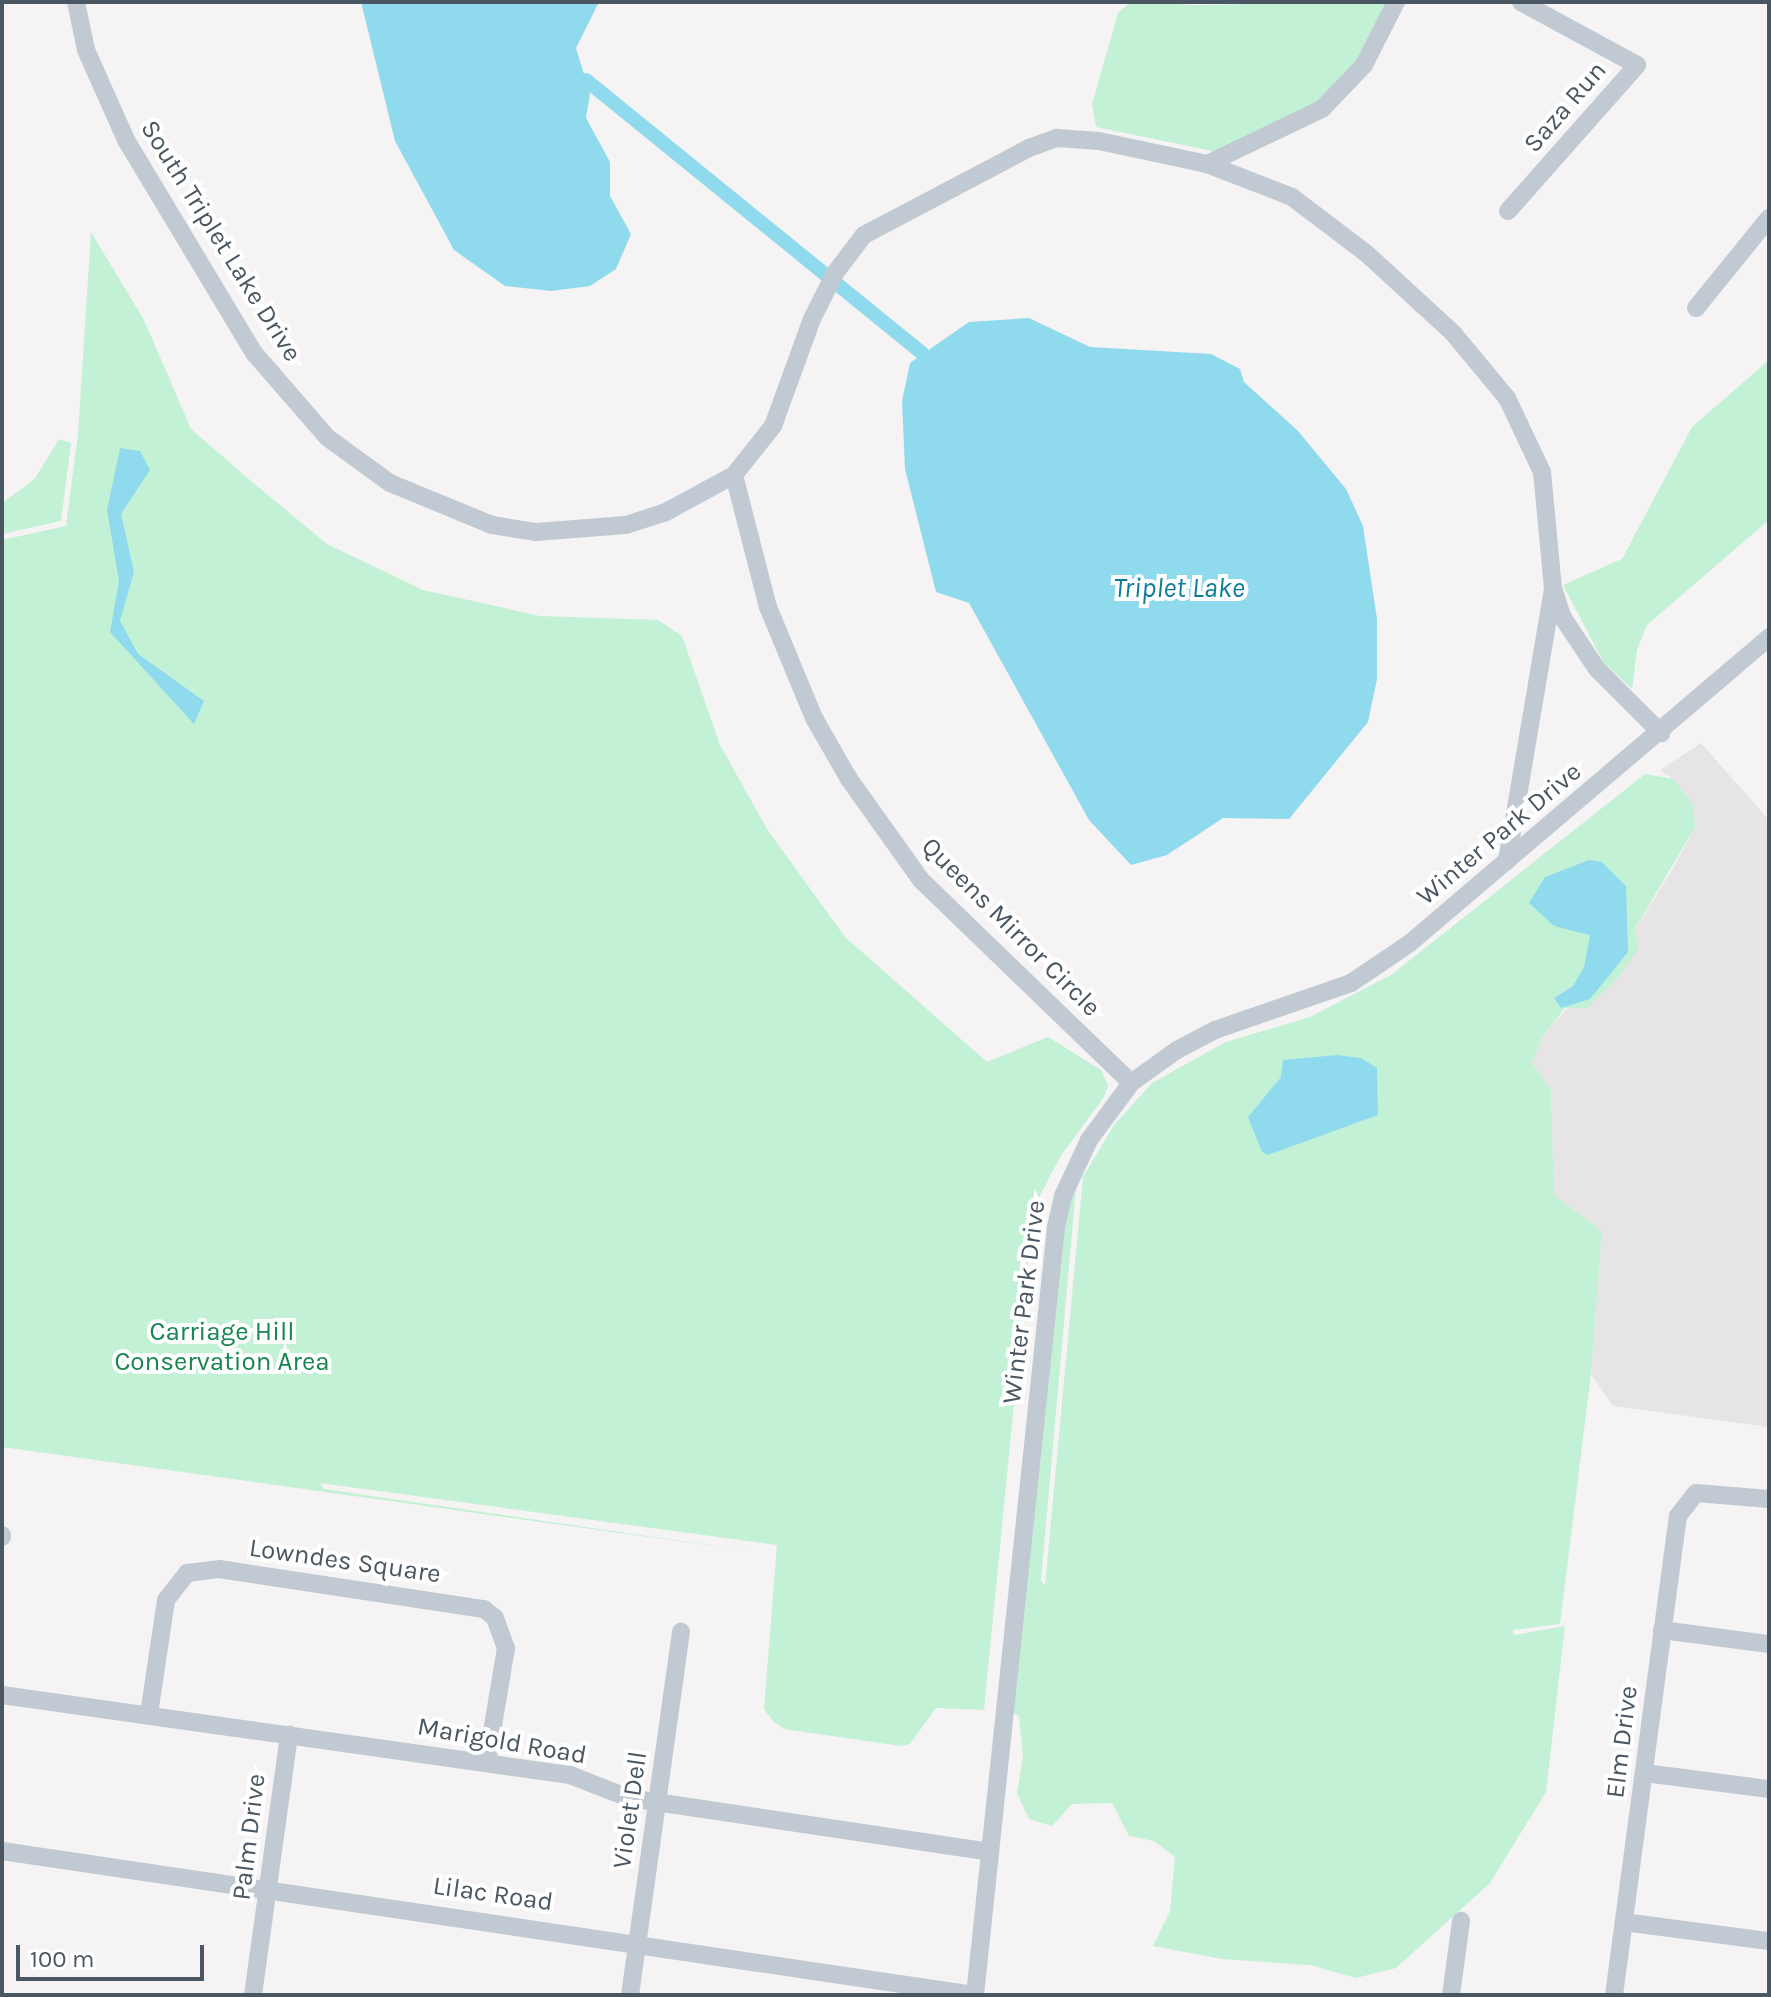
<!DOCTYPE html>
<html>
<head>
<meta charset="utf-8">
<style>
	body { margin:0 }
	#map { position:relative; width:1771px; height:1997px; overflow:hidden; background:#f5f3f3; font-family:Karla,sans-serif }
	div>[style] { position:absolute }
	.education>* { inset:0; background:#e6e4e5 }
	.green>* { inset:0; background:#c3f1d5 }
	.water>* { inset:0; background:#90daee }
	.canal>* { height:14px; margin:-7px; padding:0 7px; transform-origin:7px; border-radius:7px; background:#90daee }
	.minor>* { height:18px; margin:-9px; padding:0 9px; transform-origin:9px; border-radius:9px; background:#c1cad2 }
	span { translate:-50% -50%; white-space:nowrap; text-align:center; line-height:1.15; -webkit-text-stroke:8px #fff; paint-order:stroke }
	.street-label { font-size:26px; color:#4a5661 }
	.park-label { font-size:26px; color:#17864f }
	.water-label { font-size:28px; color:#0c7c9b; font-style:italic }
	.frame { position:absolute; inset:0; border:4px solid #4a5661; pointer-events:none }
	.scale { position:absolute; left:16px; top:1945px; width:188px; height:36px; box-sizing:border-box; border:4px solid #4a5661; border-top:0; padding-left:10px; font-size:24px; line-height:28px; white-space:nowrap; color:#4a5661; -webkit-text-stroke:6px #fff; paint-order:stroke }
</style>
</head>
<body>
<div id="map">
	<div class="education">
		<i style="clip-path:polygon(1701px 743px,1769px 820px,1769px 1427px,1613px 1406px,1591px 1374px,1602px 1231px,1554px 1195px,1551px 1090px,1532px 1063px,1543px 1036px,1635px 930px,1675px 865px,1695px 827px,1673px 779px,1660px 770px)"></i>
	</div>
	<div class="green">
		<i style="clip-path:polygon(1130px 2px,1196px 5px,1390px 2px,1359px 61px,1319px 103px,1217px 152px,1096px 127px,1092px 104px,1118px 13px)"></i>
		<i style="clip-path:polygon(91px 232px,144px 320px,191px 429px,257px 486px,327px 544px,423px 590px,540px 616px,658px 620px,682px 636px,720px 745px,767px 829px,845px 937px,987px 1062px,1048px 1037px,1101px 1070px,1108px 1085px,1104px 1097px,1060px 1157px,1033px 1209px,984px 1710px,936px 1708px,910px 1744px,901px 1746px,784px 1729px,773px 1721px,764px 1709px,777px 1545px,320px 1483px,324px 1489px,771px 1554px,2px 1447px,2px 540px,66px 526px,78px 434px)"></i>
		<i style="clip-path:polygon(1769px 360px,1769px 520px,1647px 625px,1637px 650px,1632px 689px,1604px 663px,1563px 585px,1622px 559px,1692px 427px)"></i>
		<i style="clip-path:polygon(59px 439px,71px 443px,61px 521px,2px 534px,2px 503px,34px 480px)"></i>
		<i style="clip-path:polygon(1645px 774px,1673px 779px,1693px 804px,1695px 827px,1635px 929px,1638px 949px,1618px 978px,1587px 1008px,1565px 1008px,1543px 1036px,1532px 1063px,1551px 1090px,1554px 1195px,1602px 1231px,1591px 1374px,1560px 1624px,1513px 1630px,1514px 1635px,1565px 1626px,1546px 1792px,1490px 1883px,1396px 1968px,1356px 1978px,1310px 1965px,1222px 1959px,1153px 1946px,1170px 1911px,1175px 1857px,1154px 1841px,1129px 1836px,1112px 1803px,1072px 1804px,1052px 1826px,1029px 1819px,1017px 1793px,1023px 1756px,1019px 1716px,1011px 1711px,1062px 1228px,1077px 1177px,1041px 1580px,1045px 1586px,1083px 1177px,1114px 1125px,1152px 1083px,1226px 1042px,1310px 1017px,1391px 975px)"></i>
	</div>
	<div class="water">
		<i style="clip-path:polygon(361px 2px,599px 2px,576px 48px,590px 94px,586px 118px,610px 162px,610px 196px,631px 234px,616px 269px,590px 286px,551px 291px,505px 286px,454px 250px,395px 141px)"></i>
		<i style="clip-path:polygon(1029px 318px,1090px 347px,1211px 354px,1240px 369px,1244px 382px,1298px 431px,1346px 489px,1363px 526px,1377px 619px,1377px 679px,1368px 722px,1289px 819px,1223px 818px,1167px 855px,1131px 865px,1089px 820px,969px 603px,936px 592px,905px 469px,902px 401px,910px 363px,969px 322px)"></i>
		<i style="clip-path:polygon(120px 448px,140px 451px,150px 470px,121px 514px,134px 572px,120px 621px,138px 654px,204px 701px,194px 724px,110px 632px,119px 581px,107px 510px)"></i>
		<i style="clip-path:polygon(1589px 860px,1602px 862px,1626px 886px,1628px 952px,1590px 999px,1561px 1008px,1554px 998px,1573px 986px,1584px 967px,1590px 935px,1554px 926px,1529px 903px,1545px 877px)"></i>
		<i style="clip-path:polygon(1337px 1055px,1361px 1058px,1377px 1068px,1378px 1115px,1268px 1155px,1262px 1152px,1248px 1117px,1281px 1077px,1283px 1060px)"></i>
	</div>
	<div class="canal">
		<i style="left:586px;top:80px;width:434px;rotate:39.1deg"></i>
	</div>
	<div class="minor">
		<i style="left:76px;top:2px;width:49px;rotate:78.2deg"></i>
		<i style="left:86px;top:50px;width:98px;rotate:66deg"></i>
		<i style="left:126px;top:140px;width:249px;rotate:59deg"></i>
		<i style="left:254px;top:353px;width:113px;rotate:49deg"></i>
		<i style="left:328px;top:438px;width:77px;rotate:36deg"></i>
		<i style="left:390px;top:483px;width:110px;rotate:22.4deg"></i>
		<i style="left:492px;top:525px;width:45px;rotate:9deg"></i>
		<i style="left:536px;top:532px;width:90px;rotate:-4.4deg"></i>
		<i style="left:626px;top:525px;width:40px;rotate:-18deg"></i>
		<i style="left:664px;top:513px;width:80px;rotate:-28.5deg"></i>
		<i style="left:734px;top:475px;width:63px;rotate:-51.5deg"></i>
		<i style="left:773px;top:426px;width:114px;rotate:-70deg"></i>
		<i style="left:812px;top:319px;width:51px;rotate:-63.4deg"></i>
		<i style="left:835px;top:273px;width:48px;rotate:-52.7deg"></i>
		<i style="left:864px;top:235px;width:187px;rotate:-27.8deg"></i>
		<i style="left:1029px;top:148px;width:30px;rotate:-20deg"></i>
		<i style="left:1057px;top:138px;width:42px;rotate:4.1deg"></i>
		<i style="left:1099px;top:141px;width:110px;rotate:12deg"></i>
		<i style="left:1207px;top:164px;width:91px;rotate:21.2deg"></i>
		<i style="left:1292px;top:197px;width:94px;rotate:37.2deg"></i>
		<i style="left:1367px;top:254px;width:117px;rotate:42.6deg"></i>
		<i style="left:1453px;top:333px;width:85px;rotate:50.3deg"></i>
		<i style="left:1507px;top:398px;width:82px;rotate:64.7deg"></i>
		<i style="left:1542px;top:472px;width:117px;rotate:84.6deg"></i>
		<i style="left:1553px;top:588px;width:32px;rotate:72deg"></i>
		<i style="left:1563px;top:618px;width:61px;rotate:56.3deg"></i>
		<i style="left:1597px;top:669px;width:91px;rotate:45deg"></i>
		<i style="left:1207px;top:164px;width:127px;rotate:-25.6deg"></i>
		<i style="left:1322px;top:109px;width:61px;rotate:-46.3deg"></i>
		<i style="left:1364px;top:65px;width:71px;rotate:-63.1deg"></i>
		<i style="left:1508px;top:211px;width:195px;rotate:-48.5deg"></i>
		<i style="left:1637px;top:65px;width:132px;rotate:-151.5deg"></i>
		<i style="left:1696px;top:308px;width:116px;rotate:-51deg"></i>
		<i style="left:734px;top:475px;width:136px;rotate:75.6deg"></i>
		<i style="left:768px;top:607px;width:120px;rotate:67.5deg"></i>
		<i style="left:814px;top:718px;width:70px;rotate:60.2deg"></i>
		<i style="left:849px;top:779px;width:124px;rotate:54.5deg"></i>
		<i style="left:921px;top:880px;width:292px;rotate:44deg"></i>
		<i style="left:1507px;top:861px;width:275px;rotate:-80.4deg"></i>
		<i style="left:2px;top:1537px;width:2px;rotate:-90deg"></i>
		<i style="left:1662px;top:1630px;width:108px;rotate:7.5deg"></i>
		<i style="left:2px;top:1695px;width:574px;rotate:8.02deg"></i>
		<i style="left:570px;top:1775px;width:63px;rotate:21.3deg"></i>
		<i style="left:629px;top:1798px;width:365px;rotate:8.5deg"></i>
		<i style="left:149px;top:1714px;width:115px;rotate:-81.5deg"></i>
		<i style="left:166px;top:1600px;width:34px;rotate:-52deg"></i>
		<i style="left:187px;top:1573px;width:32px;rotate:-7deg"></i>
		<i style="left:219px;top:1569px;width:268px;rotate:8.6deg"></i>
		<i style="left:484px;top:1609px;width:14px;rotate:39deg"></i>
		<i style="left:495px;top:1618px;width:32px;rotate:70deg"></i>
		<i style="left:506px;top:1648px;width:116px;rotate:99.5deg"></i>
		<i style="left:1645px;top:1773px;width:125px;rotate:7.4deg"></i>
		<i style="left:2px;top:1851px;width:984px;rotate:8.42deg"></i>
		<i style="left:1624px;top:1922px;width:146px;rotate:7.5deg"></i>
		<i style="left:253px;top:1995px;width:263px;rotate:-82.1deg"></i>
		<i style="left:630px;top:1995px;width:367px;rotate:-82deg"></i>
		<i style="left:975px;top:1995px;width:772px;rotate:-83.98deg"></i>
		<i style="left:1056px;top:1227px;width:32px;rotate:-77deg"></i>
		<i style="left:1063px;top:1196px;width:62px;rotate:-65.1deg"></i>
		<i style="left:1089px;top:1140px;width:71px;rotate:-53.6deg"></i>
		<i style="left:1131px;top:1083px;width:57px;rotate:-35.7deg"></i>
		<i style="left:1177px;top:1050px;width:43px;rotate:-27.8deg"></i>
		<i style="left:1215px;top:1030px;width:144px;rotate:-19.1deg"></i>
		<i style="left:1351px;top:983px;width:71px;rotate:-34.1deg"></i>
		<i style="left:1410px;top:943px;width:472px;rotate:-40.4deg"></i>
		<i style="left:1451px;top:1995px;width:75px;rotate:-82.3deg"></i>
		<i style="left:1614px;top:1995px;width:483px;rotate:-82.4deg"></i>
		<i style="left:1678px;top:1516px;width:29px;rotate:-52deg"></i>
		<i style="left:1696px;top:1493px;width:73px;rotate:4.7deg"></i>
	</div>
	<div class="street-label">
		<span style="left:1565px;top:107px;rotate:-49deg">Saza Run</span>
		<span style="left:221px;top:241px;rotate:58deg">South Triplet Lake Drive</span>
		<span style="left:1499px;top:834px;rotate:-40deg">Winter Park Drive</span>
		<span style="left:1011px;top:927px;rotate:45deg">Queens Mirror Circle</span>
		<span style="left:1024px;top:1302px;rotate:-83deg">Winter Park Drive</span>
		<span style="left:345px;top:1561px;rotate:8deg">Lowndes Square</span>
		<span style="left:502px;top:1741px;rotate:10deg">Marigold Road</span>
		<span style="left:1622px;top:1742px;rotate:-83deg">Elm Drive</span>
		<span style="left:630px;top:1810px;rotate:-82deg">Violet Dell</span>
		<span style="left:249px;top:1837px;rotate:-83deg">Palm Drive</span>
		<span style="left:493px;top:1894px;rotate:8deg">Lilac Road</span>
	</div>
	<div class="park-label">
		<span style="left:222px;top:1347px">Carriage Hill<br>Conservation Area</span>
	</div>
	<div class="water-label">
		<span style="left:1179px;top:588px">Triplet Lake</span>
	</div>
	<div class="frame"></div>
	<div class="scale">100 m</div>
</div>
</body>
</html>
